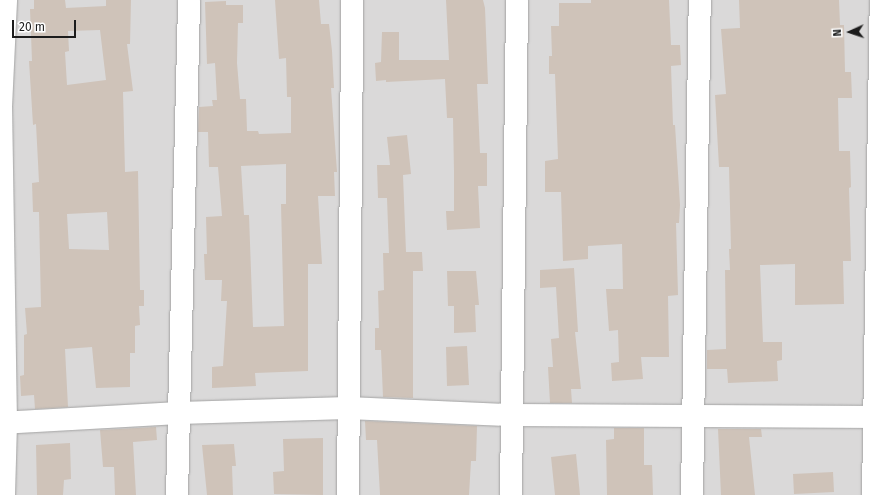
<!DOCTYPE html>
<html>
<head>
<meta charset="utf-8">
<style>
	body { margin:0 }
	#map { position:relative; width:882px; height:495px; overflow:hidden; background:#efeae0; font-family:"Fira Sans",sans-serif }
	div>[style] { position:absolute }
	.residential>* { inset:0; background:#dad9d9 }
	.building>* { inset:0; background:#cfc3b9 }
	.roads { filter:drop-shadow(0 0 1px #a3a3a3) drop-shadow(0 0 1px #a3a3a3) }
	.minor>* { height:22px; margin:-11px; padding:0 11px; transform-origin:11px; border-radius:11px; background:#fff }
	span { translate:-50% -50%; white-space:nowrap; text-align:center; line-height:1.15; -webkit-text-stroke:3px #fff; paint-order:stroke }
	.north { position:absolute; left:830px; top:12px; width:40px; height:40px; -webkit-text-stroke:3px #fff; paint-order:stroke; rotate:267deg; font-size:11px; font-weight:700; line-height:16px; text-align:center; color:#1c1c1c }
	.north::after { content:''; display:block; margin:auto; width:14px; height:18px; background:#1c1c1c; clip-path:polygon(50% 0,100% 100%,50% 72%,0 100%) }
	.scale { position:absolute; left:12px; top:20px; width:64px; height:18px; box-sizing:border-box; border:2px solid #1c1c1c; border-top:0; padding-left:5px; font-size:12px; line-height:14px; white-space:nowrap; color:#1c1c1c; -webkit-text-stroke:3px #fff; paint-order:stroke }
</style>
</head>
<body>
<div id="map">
	<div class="residential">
		<i style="clip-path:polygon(0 0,882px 0,882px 495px,0 495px)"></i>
	</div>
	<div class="building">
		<i style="clip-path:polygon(evenodd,34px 0,65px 0,66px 8px,106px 6px,106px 0,131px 0,130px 44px,127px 44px,133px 91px,123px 92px,125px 172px,138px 171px,140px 290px,144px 290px,144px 306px,139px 306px,140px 325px,135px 326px,135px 353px,130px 353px,130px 387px,96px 388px,92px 347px,65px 349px,68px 407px,35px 409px,34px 395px,21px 396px,20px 376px,24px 375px,24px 335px,27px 334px,25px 308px,41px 307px,39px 212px,33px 212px,32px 183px,39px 182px,36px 124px,33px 125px,29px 61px,32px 61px,30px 9px,34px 9px,34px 0,100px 30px,106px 80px,67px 85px,65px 52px,69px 51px,68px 31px,100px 30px,34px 0,107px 212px,109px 250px,69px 249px,67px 214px,107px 212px)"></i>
		<i style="clip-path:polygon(evenodd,275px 0,319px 0,321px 24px,329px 24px,332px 51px,334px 88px,331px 88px,337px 172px,334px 172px,335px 196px,318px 196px,322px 264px,308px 264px,308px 371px,255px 373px,256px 386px,212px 388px,212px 367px,223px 366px,227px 301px,221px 301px,222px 280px,205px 280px,204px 254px,207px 254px,206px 217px,222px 216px,218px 167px,209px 167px,208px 132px,198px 132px,199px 107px,213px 106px,212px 100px,217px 100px,215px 63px,207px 64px,205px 2px,226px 1px,226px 5px,243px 5px,243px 23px,238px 23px,237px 63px,240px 99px,246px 99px,247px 131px,258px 131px,259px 134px,291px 133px,291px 97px,287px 97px,286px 58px,279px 59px,275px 0,286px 164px,286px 204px,281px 204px,284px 326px,253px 327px,249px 215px,244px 215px,241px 166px,286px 164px)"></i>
		<i style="clip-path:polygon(446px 0,483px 0,485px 8px,488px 84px,477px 84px,480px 153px,487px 153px,487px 186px,478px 186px,480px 228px,447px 230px,446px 211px,454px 211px,454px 172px,453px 118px,447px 118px,445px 79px,386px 82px,386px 80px,376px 81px,375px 63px,381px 62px,382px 32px,399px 32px,399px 60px,449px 60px)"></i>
		<i style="clip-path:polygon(591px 0,669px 0,671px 45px,680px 45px,681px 65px,671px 66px,673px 125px,675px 125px,680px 205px,679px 223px,676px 223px,678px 295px,668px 296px,669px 357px,641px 357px,643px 379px,612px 381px,611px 363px,619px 362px,618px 330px,609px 331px,606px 289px,623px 289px,622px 244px,588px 246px,588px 259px,563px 261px,561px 192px,545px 192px,545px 161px,558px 159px,555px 74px,549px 74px,549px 56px,552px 56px,551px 26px,559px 26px,559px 3px,591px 3px)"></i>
		<i style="clip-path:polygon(739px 0,839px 0,840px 25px,844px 25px,845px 72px,851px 72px,852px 98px,838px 98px,839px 151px,850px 151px,851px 187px,849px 188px,851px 261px,843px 261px,844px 304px,795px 305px,795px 264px,760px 265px,763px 342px,782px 342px,782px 360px,777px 361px,778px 381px,728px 383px,727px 369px,707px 369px,707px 350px,726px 349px,725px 270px,730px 270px,729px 249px,731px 249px,729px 167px,719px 167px,715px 95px,726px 94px,721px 29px,740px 28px)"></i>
		<i style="clip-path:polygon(407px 135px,411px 174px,403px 175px,406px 252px,422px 252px,423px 271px,413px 271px,413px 398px,383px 397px,381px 350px,375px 350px,375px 328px,379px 328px,378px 291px,384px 290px,383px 253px,389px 253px,387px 198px,378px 198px,377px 165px,390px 165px,387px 137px)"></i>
		<i style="clip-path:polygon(574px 268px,578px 332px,575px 332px,581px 389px,571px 389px,572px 403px,550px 403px,548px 367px,553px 367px,551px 339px,559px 338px,556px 287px,540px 288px,540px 270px)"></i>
		<i style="clip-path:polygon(447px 271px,476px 271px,479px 305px,475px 305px,476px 332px,454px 333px,454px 306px,448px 306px)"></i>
		<i style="clip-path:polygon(467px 346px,469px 385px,447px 386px,446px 347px)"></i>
		<i style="clip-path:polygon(365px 421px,477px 426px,476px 461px,471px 461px,469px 495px,380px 495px,377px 440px,366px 440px)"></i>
		<i style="clip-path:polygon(156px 427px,157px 440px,133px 442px,136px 495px,115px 495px,114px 467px,103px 467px,100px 430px)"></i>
		<i style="clip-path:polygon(614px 428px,644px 428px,644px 465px,652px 465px,653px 495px,607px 495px,606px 440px,614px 439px)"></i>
		<i style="clip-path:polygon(718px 429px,761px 429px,762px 437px,749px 437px,755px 495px,721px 495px)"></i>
		<i style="clip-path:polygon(323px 438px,323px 495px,274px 494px,273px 472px,284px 471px,283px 439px)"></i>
		<i style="clip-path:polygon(70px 443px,71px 479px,64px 480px,63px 495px,37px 495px,36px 445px)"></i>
		<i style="clip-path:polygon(234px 444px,236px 466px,232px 466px,233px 495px,207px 495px,202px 445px)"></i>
		<i style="clip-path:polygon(576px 454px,580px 495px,555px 495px,551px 457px)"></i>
		<i style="clip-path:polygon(833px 472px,834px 492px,794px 494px,793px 474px)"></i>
	</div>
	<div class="roads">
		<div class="minor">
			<i style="left:0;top:423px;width:179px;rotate:-3.2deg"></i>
			<i style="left:179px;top:413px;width:169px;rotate:-1.7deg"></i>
			<i style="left:348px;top:408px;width:163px;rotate:2.5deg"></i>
			<i style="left:511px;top:415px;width:371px;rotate:0.3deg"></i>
			<i style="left:4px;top:495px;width:72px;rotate:-88.4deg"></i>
			<i style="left:6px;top:423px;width:316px;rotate:-90.9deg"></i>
			<i style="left:1px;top:107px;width:107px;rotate:-87.3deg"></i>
			<i style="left:177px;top:495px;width:495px;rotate:-88.6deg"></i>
			<i style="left:348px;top:495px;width:495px;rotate:-89.5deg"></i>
			<i style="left:511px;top:495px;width:495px;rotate:-89.3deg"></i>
			<i style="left:692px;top:495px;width:495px;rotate:-89.1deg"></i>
			<i style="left:873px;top:495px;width:495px;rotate:-89.1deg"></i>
		</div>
	</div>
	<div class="north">N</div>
	<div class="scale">20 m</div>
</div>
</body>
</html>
